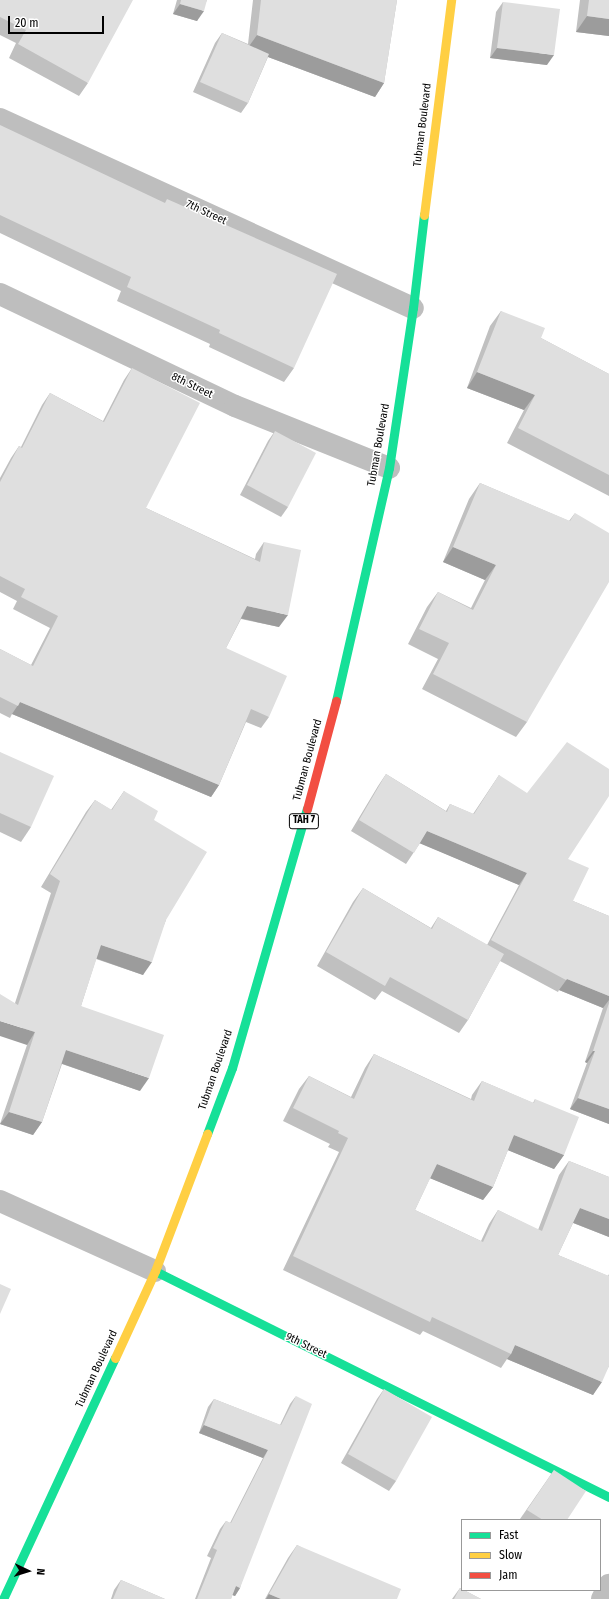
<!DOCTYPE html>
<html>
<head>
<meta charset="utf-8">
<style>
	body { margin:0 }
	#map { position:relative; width:609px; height:1599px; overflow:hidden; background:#fff; font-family:"Fira Sans Condensed",sans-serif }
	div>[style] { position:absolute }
	.street>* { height:22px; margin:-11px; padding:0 11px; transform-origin:11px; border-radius:11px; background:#bebebe }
	.fast>* { height:9px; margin:-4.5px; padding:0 4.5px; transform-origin:4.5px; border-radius:4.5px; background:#16e098 }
	.slow>* { height:9px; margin:-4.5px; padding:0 4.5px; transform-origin:4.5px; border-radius:4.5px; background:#ffcf43 }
	.jam>* { height:9px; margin:-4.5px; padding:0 4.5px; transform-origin:4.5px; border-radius:4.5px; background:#f24e42 }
	.wall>* { inset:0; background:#c0c0c0 }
	.shaded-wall>* { inset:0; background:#9c9c9c }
	.building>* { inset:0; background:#dfdfdf }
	span { translate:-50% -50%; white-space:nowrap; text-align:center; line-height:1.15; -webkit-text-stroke:3px #fff; paint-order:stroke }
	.shield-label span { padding:1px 3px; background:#fff; border:1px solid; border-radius:3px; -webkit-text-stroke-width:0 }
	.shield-label { font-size:10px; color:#000; font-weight:700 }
	.street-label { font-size:11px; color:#000 }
	.legend { position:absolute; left:461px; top:1519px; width:140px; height:72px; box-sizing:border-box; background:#fff; border:1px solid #999; margin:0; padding:5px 7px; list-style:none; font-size:12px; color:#000 }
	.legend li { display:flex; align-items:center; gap:8px; height:20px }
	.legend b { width:20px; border:1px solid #999 }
	.north { position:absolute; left:8px; top:1551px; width:40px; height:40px; -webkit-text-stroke:3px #fff; paint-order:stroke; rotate:94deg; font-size:11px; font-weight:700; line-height:16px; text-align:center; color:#000 }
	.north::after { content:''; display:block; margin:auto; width:14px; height:18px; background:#000; clip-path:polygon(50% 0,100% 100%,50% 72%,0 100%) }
	.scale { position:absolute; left:8px; top:16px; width:96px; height:18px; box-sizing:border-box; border:2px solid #000; border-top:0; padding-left:5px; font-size:12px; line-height:14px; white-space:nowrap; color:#000; -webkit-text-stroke:3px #fff; paint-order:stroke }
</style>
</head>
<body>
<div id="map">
	<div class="street">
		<i style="left:0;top:119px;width:454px;rotate:24.6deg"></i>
		<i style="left:0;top:294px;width:260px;rotate:25.5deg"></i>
		<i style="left:235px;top:406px;width:166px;rotate:21.9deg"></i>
		<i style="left:0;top:1201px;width:170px;rotate:24.3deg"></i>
		<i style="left:602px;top:1599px;width:16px;rotate:-63deg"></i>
	</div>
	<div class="fast">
		<i style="left:336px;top:701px;width:239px;rotate:-77.2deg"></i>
		<i style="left:389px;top:468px;width:162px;rotate:-81.5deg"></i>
		<i style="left:413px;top:308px;width:94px;rotate:-83.3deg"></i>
		<i style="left:207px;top:1134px;width:71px;rotate:-69.3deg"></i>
		<i style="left:232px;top:1068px;width:270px;rotate:-73.9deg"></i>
		<i style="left:155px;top:1271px;width:507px;rotate:26.46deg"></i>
		<i style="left:3px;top:1599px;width:266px;rotate:-65.1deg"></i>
	</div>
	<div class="slow">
		<i style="left:424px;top:215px;width:217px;rotate:-82.8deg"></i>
		<i style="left:115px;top:1358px;width:96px;rotate:-65.3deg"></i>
		<i style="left:155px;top:1271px;width:147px;rotate:-69.2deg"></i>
	</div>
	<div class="jam">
		<i style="left:307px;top:809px;width:112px;rotate:-75deg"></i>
	</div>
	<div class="wall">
		<i style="clip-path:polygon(0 0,88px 83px,79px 96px,9px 58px,16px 43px,0 35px)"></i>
		<i style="clip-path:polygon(177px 0,207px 0,197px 21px,173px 14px)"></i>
		<i style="clip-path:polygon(253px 0,397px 0,384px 83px,375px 97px,268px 57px,248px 103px,241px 113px,193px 92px,215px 43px,222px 33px,248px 44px)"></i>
		<i style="clip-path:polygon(580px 0,609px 0,609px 36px,576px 32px)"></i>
		<i style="clip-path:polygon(503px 2px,547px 65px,490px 58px,496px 12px)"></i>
		<i style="clip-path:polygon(0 125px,164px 203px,167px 199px,294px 368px,284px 382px,209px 347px,210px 344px,117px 301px,121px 291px,0 233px)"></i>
		<i style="clip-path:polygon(501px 311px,541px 338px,609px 374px,609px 496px,507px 443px,524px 410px,467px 388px,490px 326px)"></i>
		<i style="clip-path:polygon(132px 368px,146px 508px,255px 559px,256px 554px,264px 542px,279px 627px,241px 619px,226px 648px,269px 717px,261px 728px,246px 722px,219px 785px,211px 797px,12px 714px,10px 718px,0 713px,0 649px,31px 665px,50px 628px,13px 609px,17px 601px,0 592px,0 478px,11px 458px,19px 446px,21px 447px,42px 405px,50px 393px,103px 421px,124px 380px)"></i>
		<i style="clip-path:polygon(275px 431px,288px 507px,281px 517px,240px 495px,268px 441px)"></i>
		<i style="clip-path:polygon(480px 483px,569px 521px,575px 513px,527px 722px,516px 737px,422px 689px,438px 659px,408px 644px,427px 607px,438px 592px,471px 608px,485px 580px,443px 562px,469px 499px)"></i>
		<i style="clip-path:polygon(0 752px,31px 827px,21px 842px,0 832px)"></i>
		<i style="clip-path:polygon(386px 774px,446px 811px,450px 804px,473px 814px,499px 775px,568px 859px,573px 901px,609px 916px,609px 1124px,570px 1109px,587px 1063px,585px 1062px,603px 1008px,559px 990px,558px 992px,500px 961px,468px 1020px,459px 1033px,382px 991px,375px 1000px,317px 966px,353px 902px,363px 888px,431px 928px,438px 917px,487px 945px,519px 885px,420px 843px,406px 864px,351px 831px,378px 786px)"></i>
		<i style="clip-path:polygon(124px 791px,154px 820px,166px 920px,143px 975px,96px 959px,81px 1006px,140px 1091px,62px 1064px,42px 1122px,33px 1135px,0 1124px,27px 1045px,15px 1003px,51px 893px,41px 887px,86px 812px,95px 800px,111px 810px)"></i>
		<i style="clip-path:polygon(374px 1054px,471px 1099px,472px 1095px,482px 1081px,533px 1103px,535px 1099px,564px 1155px,554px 1169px,508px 1150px,493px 1187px,483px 1200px,430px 1178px,415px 1210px,481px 1241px,489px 1224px,498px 1210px,538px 1230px,559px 1175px,569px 1161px,609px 1177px,609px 1237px,573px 1223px,558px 1255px,608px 1276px,609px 1274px,609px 1366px,593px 1395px,507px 1359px,501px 1368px,423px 1331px,420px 1335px,283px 1270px,339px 1152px,328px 1147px,330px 1144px,283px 1121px,299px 1089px,309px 1076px,351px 1097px,365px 1068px)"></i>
		<i style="clip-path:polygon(384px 1389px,396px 1481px,389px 1491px,341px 1463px,377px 1399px)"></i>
		<i style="clip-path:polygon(296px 1396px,240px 1588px,235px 1596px,232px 1595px,231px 1599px,195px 1599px,211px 1558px,207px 1556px,220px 1529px,226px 1521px,230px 1523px,263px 1458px,199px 1433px,208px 1407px,214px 1399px,280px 1425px,290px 1404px)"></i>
		<i style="clip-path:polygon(554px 1470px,567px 1520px,521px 1520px,520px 1519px)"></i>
		<i style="clip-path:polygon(297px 1545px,397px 1599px,265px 1599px,288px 1558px)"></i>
		<i style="clip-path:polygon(121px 1580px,165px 1599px,111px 1599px,114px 1590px)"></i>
		<i style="clip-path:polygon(460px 1588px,481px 1599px,452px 1599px)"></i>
	</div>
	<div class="shaded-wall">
		<i style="clip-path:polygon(180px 4px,204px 11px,197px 21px,173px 14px)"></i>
		<i style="clip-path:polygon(587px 16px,609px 19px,609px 36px,576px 32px)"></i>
		<i style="clip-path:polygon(257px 35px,384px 83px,375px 97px,247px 49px)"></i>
		<i style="clip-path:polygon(497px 48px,554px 55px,547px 65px,490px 58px)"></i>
		<i style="clip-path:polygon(477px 372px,535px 395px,524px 410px,467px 388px)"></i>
		<i style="clip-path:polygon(453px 547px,496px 565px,485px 580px,443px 562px)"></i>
		<i style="clip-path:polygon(247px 606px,288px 615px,279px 627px,239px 618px)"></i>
		<i style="clip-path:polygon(20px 702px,219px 785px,211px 797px,12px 714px)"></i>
		<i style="clip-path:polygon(427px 831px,527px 873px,519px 885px,419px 843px)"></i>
		<i style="clip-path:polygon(101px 945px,152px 962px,143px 975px,92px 957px)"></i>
		<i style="clip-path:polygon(567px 979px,609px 996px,609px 1000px,603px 1008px,559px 990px)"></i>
		<i style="clip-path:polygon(0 1021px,35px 1032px,27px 1045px,0 1036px)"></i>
		<i style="clip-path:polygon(66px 1050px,149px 1078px,140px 1091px,57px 1062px)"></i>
		<i style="clip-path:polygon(593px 1051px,595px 1051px,587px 1063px,585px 1062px)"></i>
		<i style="clip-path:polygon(578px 1098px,609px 1109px,609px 1124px,570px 1109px)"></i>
		<i style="clip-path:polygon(9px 1112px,42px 1122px,33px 1135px,0 1124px)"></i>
		<i style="clip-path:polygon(514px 1135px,564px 1155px,554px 1169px,505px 1149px)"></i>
		<i style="clip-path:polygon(437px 1164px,493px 1187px,483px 1200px,427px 1177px)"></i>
		<i style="clip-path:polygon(580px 1208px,609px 1219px,609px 1237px,571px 1222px)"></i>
		<i style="clip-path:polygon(515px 1345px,602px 1382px,593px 1395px,507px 1359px,511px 1354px)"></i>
		<i style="clip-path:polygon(204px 1425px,268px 1450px,263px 1458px,199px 1433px)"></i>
		<i style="clip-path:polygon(236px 1586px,240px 1588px,235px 1596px,230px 1594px)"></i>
		<i style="clip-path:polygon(269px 1594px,281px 1599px,266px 1599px)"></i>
	</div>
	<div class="building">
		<i style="clip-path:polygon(0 0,133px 0,88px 83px,18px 44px,26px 30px,0 17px)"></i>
		<i style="clip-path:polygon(181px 0,207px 0,204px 11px,180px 4px)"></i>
		<i style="clip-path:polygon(261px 0,397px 0,384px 83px,257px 35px)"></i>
		<i style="clip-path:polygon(589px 0,609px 0,609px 19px,587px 16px)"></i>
		<i style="clip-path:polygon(503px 2px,560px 9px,554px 55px,497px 48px)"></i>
		<i style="clip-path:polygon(222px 33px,269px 54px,248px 103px,200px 82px)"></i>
		<i style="clip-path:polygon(0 125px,165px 203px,167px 199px,337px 274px,294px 368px,219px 333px,220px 330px,127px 287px,131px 277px,0 215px)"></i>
		<i style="clip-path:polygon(501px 311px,545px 328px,541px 338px,609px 374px,609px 475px,518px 428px,535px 395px,477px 372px)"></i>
		<i style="clip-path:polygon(132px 368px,200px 403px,146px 508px,260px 562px,264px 542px,301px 550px,288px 615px,247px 606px,226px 648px,287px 676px,269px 717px,251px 709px,219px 785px,20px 702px,18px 706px,0 697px,0 649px,33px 666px,58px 616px,21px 597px,25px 589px,0 576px,0 482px,19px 446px,22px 448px,50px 393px,104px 422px)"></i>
		<i style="clip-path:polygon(275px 431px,316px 453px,288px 507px,247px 485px)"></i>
		<i style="clip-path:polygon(480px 483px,570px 521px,575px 513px,609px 533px,609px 582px,527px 722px,433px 674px,449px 643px,419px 629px,438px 592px,473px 610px,496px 565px,453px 547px)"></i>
		<i style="clip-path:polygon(567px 742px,609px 769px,609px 796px,568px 859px,589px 868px,573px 901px,609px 916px,609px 996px,567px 979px,566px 980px,491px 940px,527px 873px,427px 831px,414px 853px,359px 820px,386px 774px,447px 812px,450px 804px,474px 814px,499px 775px,527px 793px)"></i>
		<i style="clip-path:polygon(0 752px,54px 776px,31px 827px,0 813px)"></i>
		<i style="clip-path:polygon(124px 791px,158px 811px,154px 820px,207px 852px,166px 920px,152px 962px,101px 945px,81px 1006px,164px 1035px,149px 1078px,66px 1050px,42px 1122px,9px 1112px,35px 1032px,0 1021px,0 994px,18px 1005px,60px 881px,50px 874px,95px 800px,112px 810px)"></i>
		<i style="clip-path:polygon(363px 888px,432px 929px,438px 917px,504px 954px,468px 1020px,390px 977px,385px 986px,326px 952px)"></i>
		<i style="clip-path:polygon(609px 1003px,609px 1109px,578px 1098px,595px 1051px,593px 1051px)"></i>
		<i style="clip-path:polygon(374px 1054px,474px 1101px,482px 1081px,534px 1103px,535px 1099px,579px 1117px,564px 1155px,514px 1135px,493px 1187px,437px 1164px,415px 1210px,483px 1242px,498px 1210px,542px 1231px,569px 1161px,609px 1177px,609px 1219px,580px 1208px,558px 1255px,609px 1276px,609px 1366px,602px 1382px,515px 1345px,511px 1354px,432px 1317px,430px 1322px,293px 1256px,348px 1138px,338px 1133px,339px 1131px,293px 1108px,309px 1076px,354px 1099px)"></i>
		<i style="clip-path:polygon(0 1284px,11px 1289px,0 1314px)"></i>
		<i style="clip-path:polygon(384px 1389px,432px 1417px,396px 1481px,348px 1454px)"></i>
		<i style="clip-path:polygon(296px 1396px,312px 1404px,240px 1588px,236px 1586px,231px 1599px,197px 1599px,217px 1550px,213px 1548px,226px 1521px,231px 1523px,268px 1450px,204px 1425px,214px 1399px,281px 1425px)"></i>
		<i style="clip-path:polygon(554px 1470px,586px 1491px,567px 1520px,543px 1520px,527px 1510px)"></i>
		<i style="clip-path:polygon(297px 1545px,401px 1589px,397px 1599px,281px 1599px,269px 1594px)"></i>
		<i style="clip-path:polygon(121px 1580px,165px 1599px,113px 1599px)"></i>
		<i style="clip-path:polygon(460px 1588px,462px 1589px,462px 1590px,464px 1590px,481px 1599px,454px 1599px)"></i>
	</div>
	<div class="shield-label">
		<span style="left:304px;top:821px">TAH 7</span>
	</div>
	<div class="street-label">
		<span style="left:423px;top:125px;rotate:-83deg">Tubman Boulevard</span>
		<span style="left:206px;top:213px;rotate:25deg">7th Street</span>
		<span style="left:192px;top:386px;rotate:26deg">8th Street</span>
		<span style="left:379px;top:445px;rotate:-80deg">Tubman Boulevard</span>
		<span style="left:308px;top:760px;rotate:-75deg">Tubman Boulevard</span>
		<span style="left:216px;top:1070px;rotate:-71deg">Tubman Boulevard</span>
		<span style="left:306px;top:1346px;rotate:26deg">9th Street</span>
		<span style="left:97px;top:1369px;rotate:-65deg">Tubman Boulevard</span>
	</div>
	<ul class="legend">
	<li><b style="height:5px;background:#16e098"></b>Fast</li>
	<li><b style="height:5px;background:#ffcf43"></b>Slow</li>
	<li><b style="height:5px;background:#f24e42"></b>Jam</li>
	</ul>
	<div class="north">N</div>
	<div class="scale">20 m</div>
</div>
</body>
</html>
